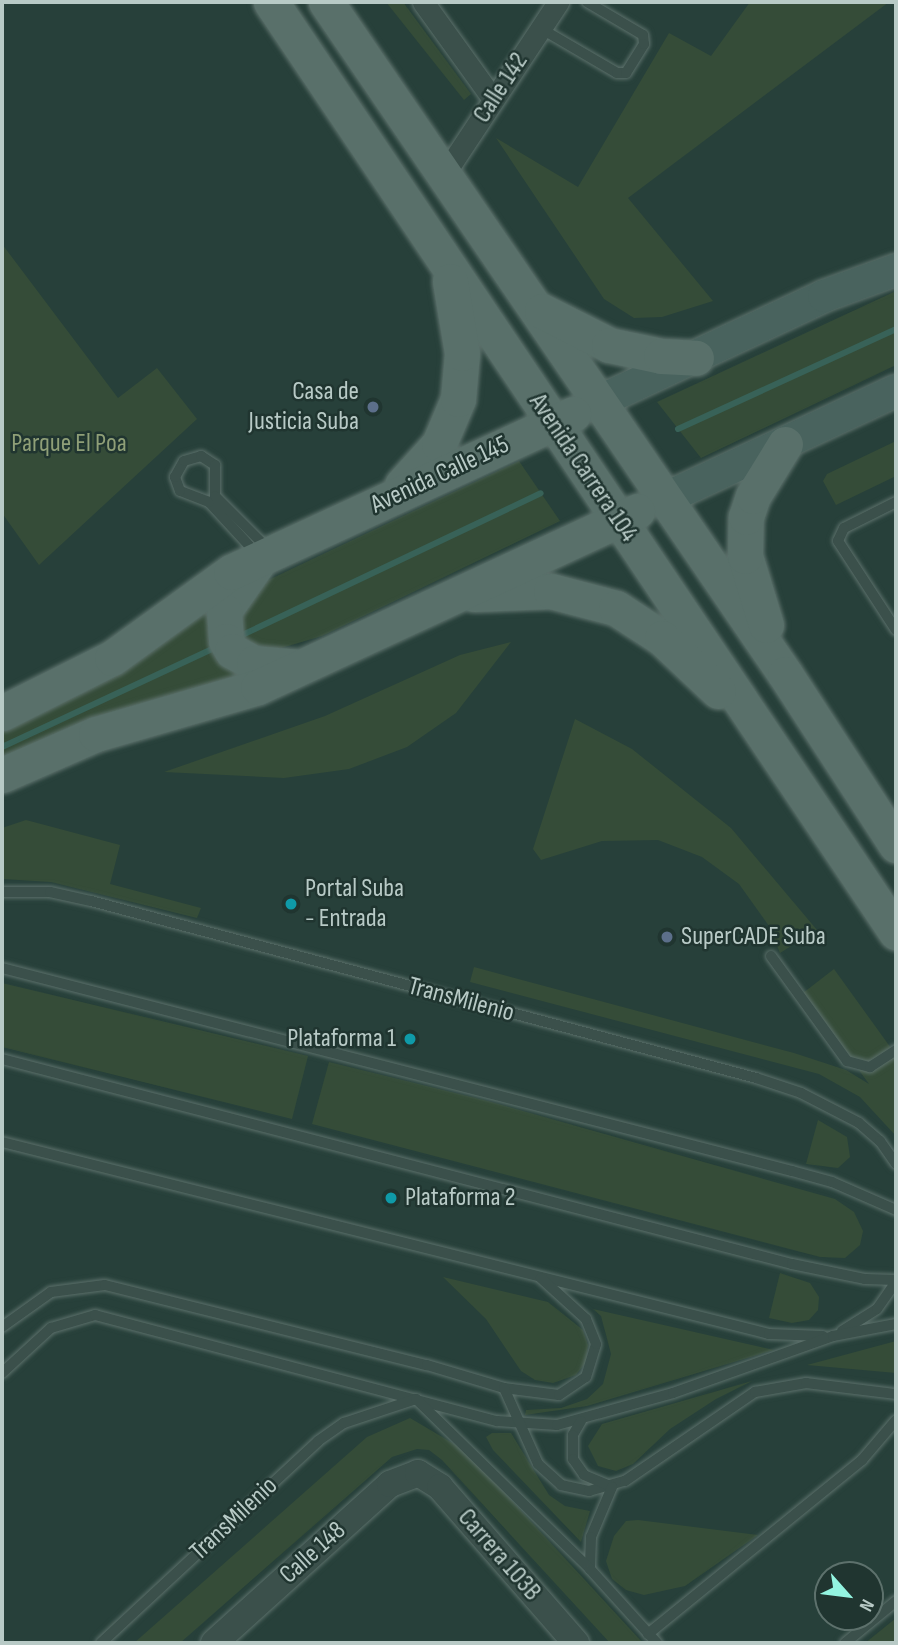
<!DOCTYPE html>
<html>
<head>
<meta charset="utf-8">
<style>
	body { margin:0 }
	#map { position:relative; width:898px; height:1645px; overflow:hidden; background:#27403a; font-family:"Sofia Sans Condensed",sans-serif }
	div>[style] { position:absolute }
	.green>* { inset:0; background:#354c38 }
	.stream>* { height:6px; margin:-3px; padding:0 3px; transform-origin:3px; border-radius:3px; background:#386258 }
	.roads { filter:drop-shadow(0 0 2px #5c706b) drop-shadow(0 0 2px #5c706b) }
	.service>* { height:10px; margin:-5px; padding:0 5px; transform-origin:5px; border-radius:5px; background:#3b504b }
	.minor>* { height:21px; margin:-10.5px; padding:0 10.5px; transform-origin:10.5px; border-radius:10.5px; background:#3b504b }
	.tertiary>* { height:26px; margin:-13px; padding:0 13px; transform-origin:13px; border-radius:13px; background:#3b504b }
	.secondary>* { height:32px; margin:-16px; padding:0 16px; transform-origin:16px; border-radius:16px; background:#49635e }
	.primary>* { height:35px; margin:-17.5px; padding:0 17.5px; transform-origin:17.5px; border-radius:17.5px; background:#59706a }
	.dots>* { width:19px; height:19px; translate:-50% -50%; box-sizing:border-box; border:4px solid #203530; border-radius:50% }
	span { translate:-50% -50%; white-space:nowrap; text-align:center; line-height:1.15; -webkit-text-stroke:5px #203530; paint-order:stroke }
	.street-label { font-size:26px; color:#b8cac6 }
	.poi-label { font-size:26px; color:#b8cac6 }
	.right { translate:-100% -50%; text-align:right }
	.left { translate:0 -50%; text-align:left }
	.park-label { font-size:26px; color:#8f9f77 }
	.frame { position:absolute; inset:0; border:4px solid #b8cac6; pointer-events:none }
	.north { position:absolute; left:814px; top:1561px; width:70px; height:70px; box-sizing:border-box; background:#203530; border:2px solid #5d716c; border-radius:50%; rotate:118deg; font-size:19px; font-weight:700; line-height:28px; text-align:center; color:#b8cac6 }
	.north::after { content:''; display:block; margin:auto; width:24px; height:32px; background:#93f4e0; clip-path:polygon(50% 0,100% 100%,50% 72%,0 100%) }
</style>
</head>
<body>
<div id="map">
	<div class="green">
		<i style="clip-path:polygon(386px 2px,403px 2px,471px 94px,464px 100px)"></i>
		<i style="clip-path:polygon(750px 2px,889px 2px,628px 198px,713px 301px,662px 317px,634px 318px,604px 299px,496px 138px,578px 187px,669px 33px,711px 56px)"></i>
		<i style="clip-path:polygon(2px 244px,118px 398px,157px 368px,197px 419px,39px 565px,2px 513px)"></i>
		<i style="clip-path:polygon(896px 291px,896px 365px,701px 458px,657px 402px)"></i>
		<i style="clip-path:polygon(896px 441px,896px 476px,836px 505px,823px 481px,827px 474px)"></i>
		<i style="clip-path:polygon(519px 461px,560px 521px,322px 636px,271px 651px,246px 642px,241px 632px,242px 600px,260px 584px)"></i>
		<i style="clip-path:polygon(212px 603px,251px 678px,2px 763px,2px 727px)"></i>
		<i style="clip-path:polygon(511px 642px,456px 713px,407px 747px,349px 769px,284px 778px,164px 772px,325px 716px,460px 655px)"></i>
		<i style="clip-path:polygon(575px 719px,632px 749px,731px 828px,817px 930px,780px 953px,769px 926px,739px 884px,702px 857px,658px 840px,602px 841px,541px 860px,533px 849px)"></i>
		<i style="clip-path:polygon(26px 820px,120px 845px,110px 884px,201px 908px,197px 918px,51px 882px,2px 879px,2px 828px)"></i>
		<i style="clip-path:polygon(474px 967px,794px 1053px,846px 1070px,869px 1084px,803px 993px,834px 969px,896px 1055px,896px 1136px,860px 1097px,819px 1074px,470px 982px)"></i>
		<i style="clip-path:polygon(2px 983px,308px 1056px,292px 1119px,2px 1047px)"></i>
		<i style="clip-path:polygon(329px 1062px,488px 1101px,835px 1199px,854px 1212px,863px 1231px,860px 1245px,845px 1258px,820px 1257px,312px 1124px)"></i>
		<i style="clip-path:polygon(818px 1120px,847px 1137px,850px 1157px,838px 1168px,806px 1164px)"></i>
		<i style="clip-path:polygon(780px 1273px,810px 1283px,819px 1297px,818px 1310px,809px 1320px,792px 1323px,769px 1318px)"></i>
		<i style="clip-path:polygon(443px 1277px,548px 1302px,583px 1330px,588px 1345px,586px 1362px,576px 1375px,553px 1383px,535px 1380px,521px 1371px,486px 1319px)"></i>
		<i style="clip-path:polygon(593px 1309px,774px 1350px,587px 1406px,525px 1415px,526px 1410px,561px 1408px,587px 1399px,603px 1384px,611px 1354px,601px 1316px)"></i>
		<i style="clip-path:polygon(896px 1341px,896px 1373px,807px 1365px)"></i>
		<i style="clip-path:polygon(752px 1381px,716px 1399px,670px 1429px,633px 1464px,616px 1471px,598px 1466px,588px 1446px,602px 1424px)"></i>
		<i style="clip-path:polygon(410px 1418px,466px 1451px,643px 1643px,610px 1643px,442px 1460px,429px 1450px,417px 1449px,392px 1457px,180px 1643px,134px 1643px,367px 1437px)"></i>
		<i style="clip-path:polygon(492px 1433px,511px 1433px,549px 1495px,565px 1506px,590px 1511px,581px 1542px,493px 1450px,486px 1437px)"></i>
		<i style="clip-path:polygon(638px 1520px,758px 1535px,685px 1586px,644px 1595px,626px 1590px,612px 1579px,606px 1561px,614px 1536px,626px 1521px)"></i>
		<i style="clip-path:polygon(896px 1618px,896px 1643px,865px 1643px)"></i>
	</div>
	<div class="stream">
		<i style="left:678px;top:429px;width:240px;rotate:-24.6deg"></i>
		<i style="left:238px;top:637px;width:335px;rotate:-25.4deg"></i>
		<i style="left:2px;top:747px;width:236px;rotate:-25deg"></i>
	</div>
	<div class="roads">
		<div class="service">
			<i style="left:540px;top:28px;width:89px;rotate:30.3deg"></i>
			<i style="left:617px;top:73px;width:9px"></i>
			<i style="left:626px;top:73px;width:34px;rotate:-58deg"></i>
			<i style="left:644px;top:44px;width:9px;rotate:-96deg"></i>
			<i style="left:643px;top:35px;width:65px;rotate:-149.5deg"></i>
			<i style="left:896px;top:502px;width:58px;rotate:153.4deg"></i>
			<i style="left:844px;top:528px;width:14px;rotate:115deg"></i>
			<i style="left:838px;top:541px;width:106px;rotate:56.9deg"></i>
			<i style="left:257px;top:554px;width:71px;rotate:-132.7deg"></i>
			<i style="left:209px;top:502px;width:31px;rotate:-159deg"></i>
			<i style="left:180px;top:491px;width:15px;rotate:-110deg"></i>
			<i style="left:175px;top:477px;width:18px;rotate:-61deg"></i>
			<i style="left:184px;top:461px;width:18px;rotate:-16deg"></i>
			<i style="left:201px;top:456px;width:17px;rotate:33deg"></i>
			<i style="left:215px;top:465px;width:31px;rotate:90deg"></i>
			<i style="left:215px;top:496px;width:75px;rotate:45deg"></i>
			<i style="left:2px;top:892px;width:48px"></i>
			<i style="left:50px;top:892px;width:42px;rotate:12.4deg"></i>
			<i style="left:91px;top:901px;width:688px;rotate:14.9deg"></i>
			<i style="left:756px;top:1078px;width:47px;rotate:18.4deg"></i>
			<i style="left:801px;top:1093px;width:65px;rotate:27.3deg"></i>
			<i style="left:859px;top:1123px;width:28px;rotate:41deg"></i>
			<i style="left:880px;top:1141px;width:28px;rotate:55deg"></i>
			<i style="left:771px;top:956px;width:130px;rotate:54.1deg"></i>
			<i style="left:847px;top:1061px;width:24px;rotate:15deg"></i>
			<i style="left:870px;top:1067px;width:31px;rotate:-33deg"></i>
			<i style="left:2px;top:968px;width:816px;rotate:14.41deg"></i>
			<i style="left:792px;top:1171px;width:41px;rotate:15.4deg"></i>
			<i style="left:832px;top:1182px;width:70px;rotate:23.6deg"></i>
			<i style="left:2px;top:1059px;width:816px;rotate:14.55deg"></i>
			<i style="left:792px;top:1264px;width:75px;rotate:11.6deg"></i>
			<i style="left:865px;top:1279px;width:31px;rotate:2deg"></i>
			<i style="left:2px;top:1142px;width:791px;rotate:14.05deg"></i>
			<i style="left:769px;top:1334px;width:54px;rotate:2.1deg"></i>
			<i style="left:2px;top:1327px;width:60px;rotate:-35.5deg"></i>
			<i style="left:51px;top:1292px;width:54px;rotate:-7.4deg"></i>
			<i style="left:105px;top:1285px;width:332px;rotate:14deg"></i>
			<i style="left:427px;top:1365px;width:80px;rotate:16.6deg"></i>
			<i style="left:504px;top:1388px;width:55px;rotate:7.3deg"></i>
			<i style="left:559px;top:1395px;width:32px;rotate:-34deg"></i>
			<i style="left:586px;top:1377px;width:34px;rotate:-73deg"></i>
			<i style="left:596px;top:1344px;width:27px;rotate:-112deg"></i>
			<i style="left:586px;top:1319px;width:61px;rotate:-137.7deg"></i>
			<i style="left:842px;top:1331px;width:41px;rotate:-32.2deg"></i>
			<i style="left:877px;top:1309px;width:33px;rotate:-55deg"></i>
			<i style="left:2px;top:1373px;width:67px;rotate:-42.6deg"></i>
			<i style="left:51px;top:1328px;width:46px;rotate:-16.5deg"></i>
			<i style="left:95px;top:1315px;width:416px;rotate:14.8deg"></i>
			<i style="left:497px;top:1421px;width:60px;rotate:3.8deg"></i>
			<i style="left:557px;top:1425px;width:120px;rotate:-15.4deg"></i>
			<i style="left:673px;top:1393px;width:170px;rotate:-19.6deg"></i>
			<i style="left:833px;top:1336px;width:64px;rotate:-10.8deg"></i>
			<i style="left:504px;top:1388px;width:83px;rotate:65.9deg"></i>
			<i style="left:538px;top:1464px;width:31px;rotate:42deg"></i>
			<i style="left:561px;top:1485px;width:29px;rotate:12deg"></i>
			<i style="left:589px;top:1491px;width:37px;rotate:-16deg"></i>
			<i style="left:625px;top:1481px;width:158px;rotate:-34.4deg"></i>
			<i style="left:755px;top:1392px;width:52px;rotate:-10deg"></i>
			<i style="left:806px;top:1383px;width:91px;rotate:7deg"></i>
			<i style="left:581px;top:1421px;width:16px;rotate:120deg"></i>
			<i style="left:573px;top:1435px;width:24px;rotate:90deg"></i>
			<i style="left:573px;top:1459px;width:19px;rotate:55deg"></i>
			<i style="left:584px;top:1475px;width:30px;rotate:23deg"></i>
			<i style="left:612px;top:1487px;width:54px;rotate:112.8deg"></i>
			<i style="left:591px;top:1537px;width:32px;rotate:92deg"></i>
			<i style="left:648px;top:1634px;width:276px;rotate:-39.1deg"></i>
			<i style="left:862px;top:1460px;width:52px;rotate:-49.6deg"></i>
			<i style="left:101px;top:1643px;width:296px;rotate:-42.9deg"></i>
			<i style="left:318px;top:1441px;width:32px;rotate:-35deg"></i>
			<i style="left:344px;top:1423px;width:76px;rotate:-18.4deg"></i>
			<i style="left:416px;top:1399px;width:243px;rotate:44.3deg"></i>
			<i style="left:590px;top:1569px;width:100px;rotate:47.8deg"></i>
			<i style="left:845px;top:1643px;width:66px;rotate:-39.5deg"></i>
		</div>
		<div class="minor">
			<i style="left:423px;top:2px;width:120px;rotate:54.2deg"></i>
			<i style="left:445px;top:173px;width:205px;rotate:-56.5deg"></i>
		</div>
		<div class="tertiary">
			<i style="left:214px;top:1643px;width:237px;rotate:-42.1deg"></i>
			<i style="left:390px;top:1484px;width:30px;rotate:-21deg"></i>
			<i style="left:418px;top:1473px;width:26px;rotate:32deg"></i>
			<i style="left:440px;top:1487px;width:207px;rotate:48.9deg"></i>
		</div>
		<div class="secondary">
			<i style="left:598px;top:402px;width:250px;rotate:-25.1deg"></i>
			<i style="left:824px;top:296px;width:77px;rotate:-19.9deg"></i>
			<i style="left:664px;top:499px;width:256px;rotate:-25deg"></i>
		</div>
		<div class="primary">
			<i style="left:271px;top:2px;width:1121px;rotate:56.1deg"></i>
			<i style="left:326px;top:2px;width:814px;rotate:55.67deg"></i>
			<i style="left:785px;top:674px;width:204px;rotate:57deg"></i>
			<i style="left:542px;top:311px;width:75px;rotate:26.9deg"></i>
			<i style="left:609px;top:345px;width:53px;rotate:11.9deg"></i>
			<i style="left:661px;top:356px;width:35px;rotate:3deg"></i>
			<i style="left:402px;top:485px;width:55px;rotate:-47.9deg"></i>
			<i style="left:439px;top:444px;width:49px;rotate:-67.1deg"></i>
			<i style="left:458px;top:399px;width:46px;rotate:-85deg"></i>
			<i style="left:462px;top:353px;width:73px;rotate:-99.5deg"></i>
			<i style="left:257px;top:564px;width:57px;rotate:125.1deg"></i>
			<i style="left:224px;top:611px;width:30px;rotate:86deg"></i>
			<i style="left:226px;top:641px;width:12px;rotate:59deg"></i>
			<i style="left:232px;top:651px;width:25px;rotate:29deg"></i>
			<i style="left:254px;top:663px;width:46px;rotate:5deg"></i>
			<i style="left:474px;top:594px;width:77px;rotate:-2.2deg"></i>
			<i style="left:551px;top:591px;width:67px;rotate:14.7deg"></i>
			<i style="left:616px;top:608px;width:55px;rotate:33.1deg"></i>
			<i style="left:662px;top:638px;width:77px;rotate:43.4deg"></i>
			<i style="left:766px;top:625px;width:72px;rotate:-106.9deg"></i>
			<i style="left:745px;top:556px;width:39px;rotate:-89deg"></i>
			<i style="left:746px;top:517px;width:22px;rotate:-72deg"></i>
			<i style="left:753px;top:496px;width:61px;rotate:-58.4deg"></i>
			<i style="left:2px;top:713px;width:123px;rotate:-26.6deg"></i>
			<i style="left:112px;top:658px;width:147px;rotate:-35.9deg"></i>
			<i style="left:231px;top:572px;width:377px;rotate:-24.8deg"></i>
			<i style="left:2px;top:775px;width:103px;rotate:-23.6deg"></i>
			<i style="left:96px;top:734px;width:169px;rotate:-16.2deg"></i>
			<i style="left:258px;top:687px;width:418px;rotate:-24.9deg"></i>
		</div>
	</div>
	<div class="dots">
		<i style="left:373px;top:407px;background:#5c6f8a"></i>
		<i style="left:291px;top:904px;background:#0f9aa8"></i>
		<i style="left:667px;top:937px;background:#5c6f8a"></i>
		<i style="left:410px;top:1039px;background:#0f9aa8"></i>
		<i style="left:391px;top:1198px;background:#0f9aa8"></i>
	</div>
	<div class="street-label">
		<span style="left:501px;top:88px;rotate:-57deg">Calle 142</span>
		<span style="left:583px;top:468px;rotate:56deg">Avenida Carrera 104</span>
		<span style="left:440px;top:475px;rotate:-25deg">Avenida Calle 145</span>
		<span style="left:461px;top:1000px;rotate:15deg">TransMilenio</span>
		<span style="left:234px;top:1519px;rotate:-43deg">TransMilenio</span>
		<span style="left:313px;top:1553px;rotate:-42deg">Calle 148</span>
		<span style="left:499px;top:1555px;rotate:49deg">Carrera 103B</span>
	</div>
	<div class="poi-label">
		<span class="right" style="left:359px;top:407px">Casa de<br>Justicia Suba</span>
		<span class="left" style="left:305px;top:904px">Portal Suba<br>- Entrada</span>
		<span class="left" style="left:681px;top:937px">SuperCADE Suba</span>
		<span class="right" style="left:396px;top:1039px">Plataforma 1</span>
		<span class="left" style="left:405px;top:1198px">Plataforma 2</span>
	</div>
	<div class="park-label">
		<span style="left:69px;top:444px">Parque El Poa</span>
	</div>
	<div class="frame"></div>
	<div class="north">N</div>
</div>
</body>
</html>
